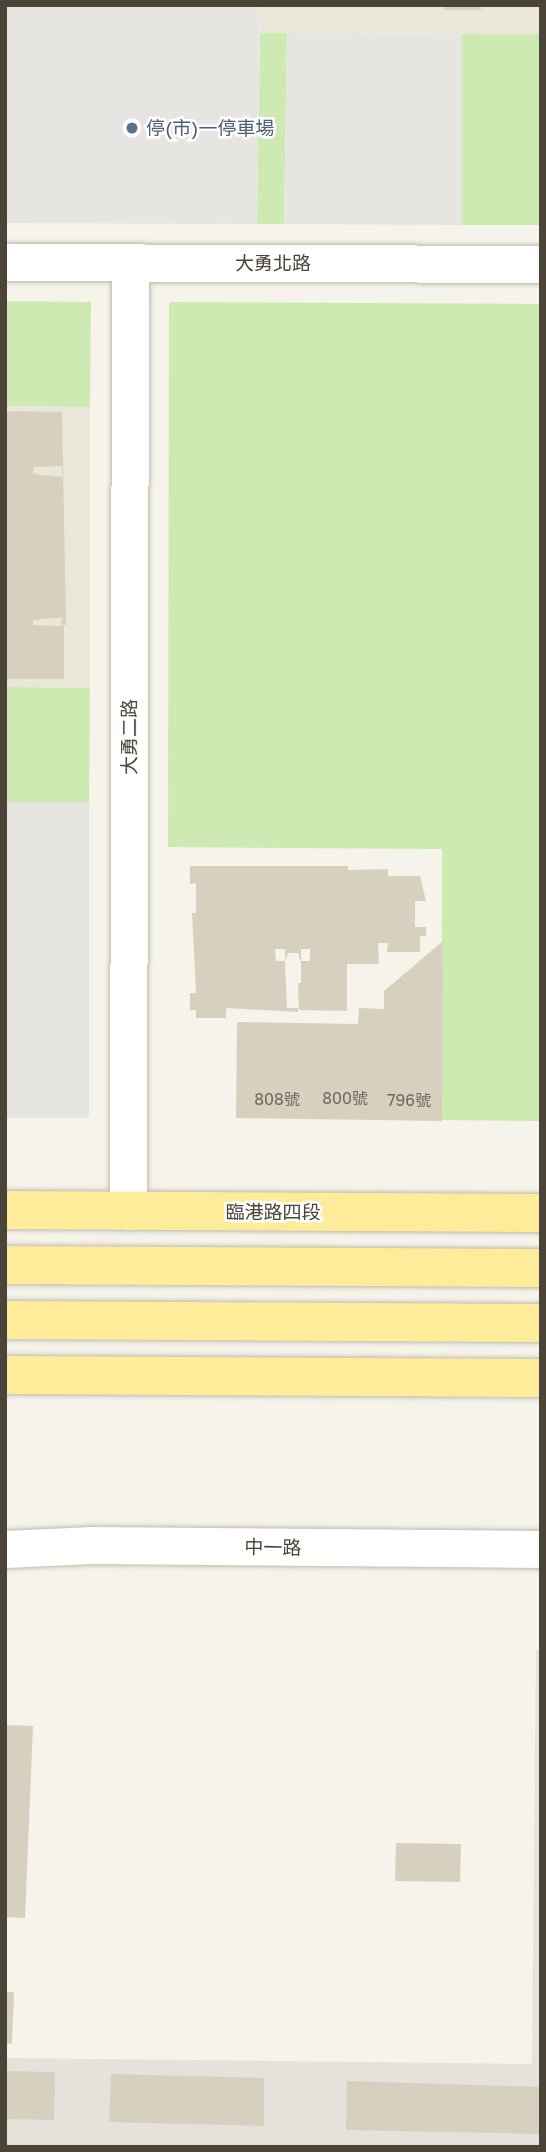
<!DOCTYPE html>
<html>
<head>
<meta charset="utf-8">
<style>
	body { margin:0 }
	#map { position:relative; width:546px; height:2152px; overflow:hidden; background:#f5f3ea; font-family:"Golos Text","Noto Sans TC",sans-serif }
	div>[style] { position:absolute }
	.residential>* { inset:0; background:#eae6d8 }
	.industrial>* { inset:0; background:#e5e2dc }
	.green>* { inset:0; background:#cceab2 }
	.parking>* { inset:0; background:#e7e5e2 }
	.building>* { inset:0; background:#d8d0bf }
	.roads { filter:drop-shadow(0 0 2px #c1bcac) drop-shadow(0 0 2px #c1bcac) }
	.minor>* { height:37px; margin:-18.5px; padding:0 18.5px; transform-origin:18.5px; border-radius:18.5px; background:#fff }
	.primary>* { height:38px; margin:-19px; padding:0 19px; transform-origin:19px; border-radius:19px; background:#ffec9a }
	.dots>* { width:19px; height:19px; translate:-50% -50%; box-sizing:border-box; border:4px solid #fff; border-radius:50% }
	span { translate:-50% -50%; white-space:nowrap; text-align:center; line-height:1.15; -webkit-text-stroke:5px #fff; paint-order:stroke }
	.number-label { font-size:16px; color:#6e685a }
	.number-label span { -webkit-text-stroke-width:0 }
	.service-label { font-size:19px; color:#4e5e75 }
	.left { translate:0 -50%; text-align:left }
	.street-label { font-size:19px; color:#4a4538 }
	.frame { position:absolute; inset:0; border:7px solid #4a4538; pointer-events:none }
</style>
</head>
<body>
<div id="map">
	<div class="residential">
		<i style="clip-path:polygon(260px 5px,541px 5px,541px 34px,260px 33px)"></i>
		<i style="clip-path:polygon(5px 406px,90px 407px,90px 688px,5px 687px)"></i>
	</div>
	<div class="industrial">
		<i style="clip-path:polygon(536px 1650px,541px 1650px,541px 2147px,5px 2147px,5px 2058px,532px 2064px)"></i>
	</div>
	<div class="green">
		<i style="clip-path:polygon(260px 33px,287px 33px,284px 224px,257px 224px)"></i>
		<i style="clip-path:polygon(462px 34px,541px 34px,541px 225px,462px 225px)"></i>
		<i style="clip-path:polygon(5px 301px,91px 302px,90px 407px,5px 406px)"></i>
		<i style="clip-path:polygon(169px 302px,541px 304px,541px 1121px,441px 1120px,442px 849px,168px 847px)"></i>
		<i style="clip-path:polygon(5px 687px,90px 688px,89px 802px,5px 802px)"></i>
	</div>
	<div class="parking">
		<i style="clip-path:polygon(5px 5px,260px 5px,257px 224px,5px 223px)"></i>
		<i style="clip-path:polygon(287px 33px,462px 34px,462px 225px,284px 224px)"></i>
		<i style="clip-path:polygon(5px 802px,89px 802px,89px 1118px,5px 1118px)"></i>
	</div>
	<div class="building">
		<i style="clip-path:polygon(444px 5px,481px 5px,481px 10px,443px 10px)"></i>
		<i style="clip-path:polygon(evenodd,5px 411px,62px 412px,66px 625px,61px 625px,62px 618px,55px 618px,33px 620px,33px 625px,64px 626px,64px 679px,5px 679px,5px 411px,62px 466px,62px 477px,33px 474px,34px 467px,62px 466px)"></i>
		<i style="clip-path:polygon(190px 866px,348px 866px,348px 870px,388px 869px,388px 876px,420px 876px,426px 901px,415px 901px,415px 927px,426px 927px,426px 936px,420px 936px,420px 952px,387px 952px,388px 943px,378px 943px,379px 964px,347px 964px,347px 1011px,299px 1010px,298px 983px,301px 983px,301px 961px,310px 961px,310px 949px,301px 949px,301px 963px,298px 953px,288px 953px,285px 961px,285px 949px,275px 949px,276px 961px,285px 961px,287px 1008px,298px 1008px,298px 1012px,226px 1008px,226px 1018px,196px 1018px,196px 1010px,190px 1010px,190px 993px,196px 993px,192px 913px,196px 913px,196px 883px,190px 884px)"></i>
		<i style="clip-path:polygon(443px 941px,442px 1121px,236px 1118px,237px 1022px,358px 1024px,359px 1008px,384px 1009px,384px 991px)"></i>
		<i style="clip-path:polygon(5px 1725px,33px 1726px,25px 1918px,5px 1917px)"></i>
		<i style="clip-path:polygon(396px 1843px,461px 1844px,460px 1882px,395px 1881px)"></i>
		<i style="clip-path:polygon(5px 1992px,14px 1992px,12px 2044px,5px 2043px)"></i>
		<i style="clip-path:polygon(5px 2071px,55px 2072px,54px 2120px,5px 2119px)"></i>
		<i style="clip-path:polygon(111px 2074px,264px 2078px,264px 2126px,109px 2122px)"></i>
		<i style="clip-path:polygon(347px 2081px,541px 2087px,541px 2134px,346px 2130px)"></i>
	</div>
	<div class="roads">
		<div class="minor">
			<i style="left:5px;top:262px;width:536px;rotate:0.21deg"></i>
			<i style="left:128px;top:1211px;width:948px;rotate:-89.88deg"></i>
			<i style="left:5px;top:1549px;width:87px;rotate:-2.6deg"></i>
			<i style="left:92px;top:1545px;width:449px;rotate:0.5deg"></i>
		</div>
		<div class="primary">
			<i style="left:5px;top:1210px;width:536px;rotate:0.32deg"></i>
			<i style="left:5px;top:1265px;width:536px;rotate:0.32deg"></i>
			<i style="left:5px;top:1320px;width:536px;rotate:0.32deg"></i>
			<i style="left:5px;top:1375px;width:536px;rotate:0.32deg"></i>
		</div>
	</div>
	<div class="dots">
		<i style="left:132px;top:128px;background:#5c6f8a"></i>
	</div>
	<div class="number-label">
		<span style="left:345px;top:1098px">800號</span>
		<span style="left:277px;top:1099px">808號</span>
		<span style="left:409px;top:1100px">796號</span>
	</div>
	<div class="service-label">
		<span class="left" style="left:146px;top:128px">停(市)一停車場</span>
	</div>
	<div class="street-label">
		<span style="left:273px;top:263px">大勇北路</span>
		<span style="left:129px;top:737px;rotate:-90deg">大勇二路</span>
		<span style="left:273px;top:1212px">臨港路四段</span>
		<span style="left:273px;top:1547px;rotate:1deg">中一路</span>
	</div>
	<div class="frame"></div>
</div>
</body>
</html>
